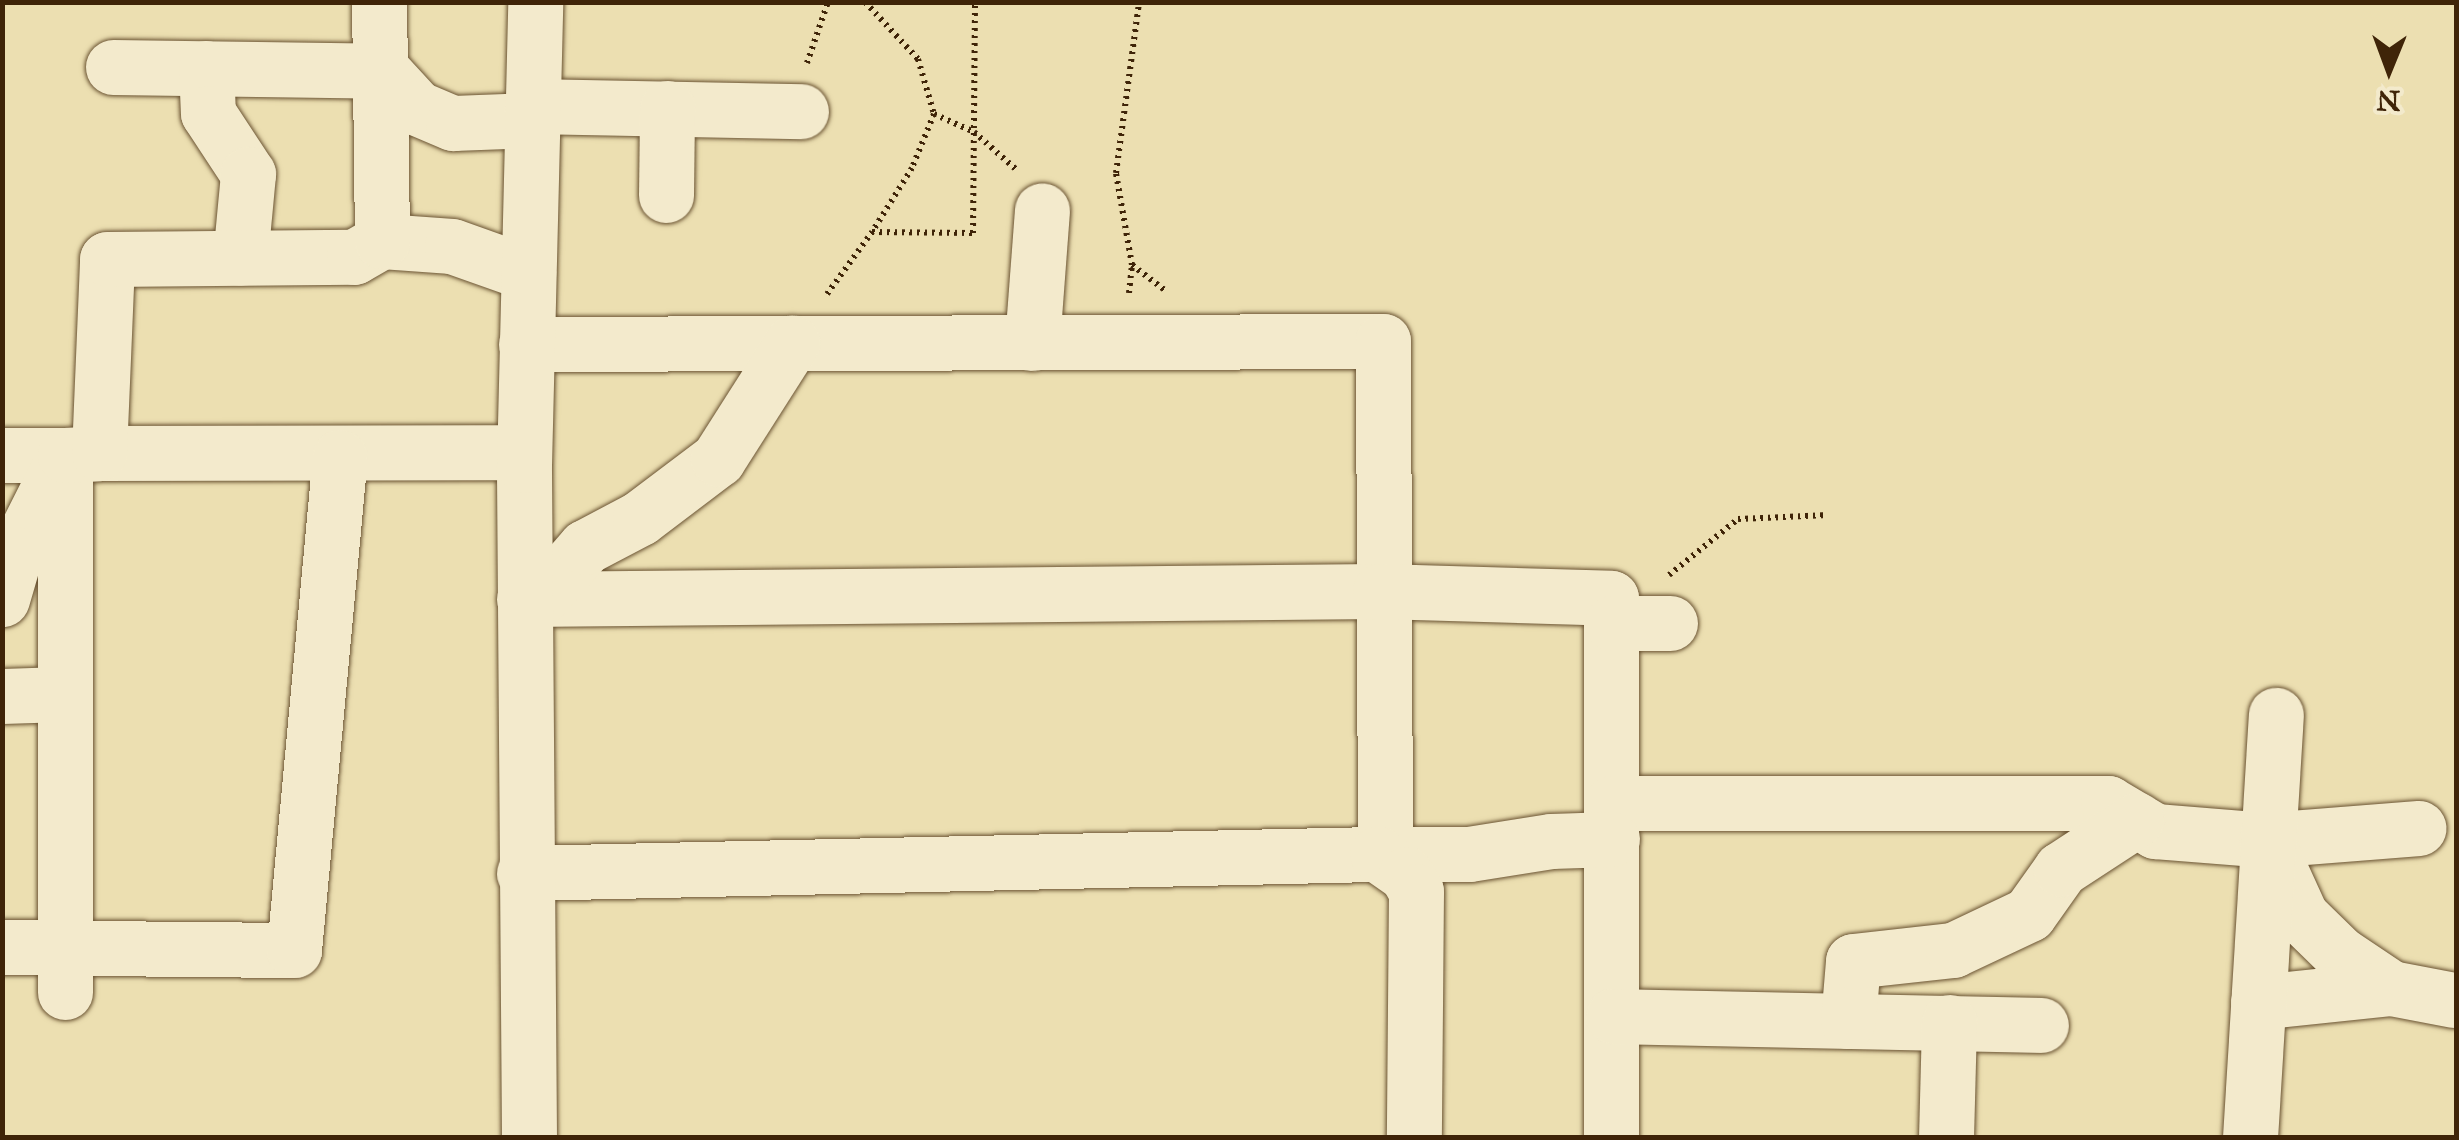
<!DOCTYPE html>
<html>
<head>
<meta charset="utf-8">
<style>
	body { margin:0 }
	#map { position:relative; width:2459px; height:1140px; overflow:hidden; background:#ecdfb1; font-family:"IM FELL Great Primer",serif }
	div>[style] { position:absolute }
	.path>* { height:6px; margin-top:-3px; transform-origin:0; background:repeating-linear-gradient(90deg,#3f2408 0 2.5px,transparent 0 7.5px) }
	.roads { filter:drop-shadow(0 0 2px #6a5332) drop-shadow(0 0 2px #6a5332) }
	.minor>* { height:55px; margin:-27.5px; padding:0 27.5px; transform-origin:27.5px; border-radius:27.5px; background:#f3eacc }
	span { translate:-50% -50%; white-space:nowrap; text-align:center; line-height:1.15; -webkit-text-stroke:10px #f3eacc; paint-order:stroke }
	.frame { position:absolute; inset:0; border:5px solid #3f2408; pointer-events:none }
	.north { position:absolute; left:2339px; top:20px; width:100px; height:100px; -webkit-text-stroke:8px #f3eacc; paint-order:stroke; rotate:181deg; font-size:28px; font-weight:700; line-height:40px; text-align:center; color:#3f2408 }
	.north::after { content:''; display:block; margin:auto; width:35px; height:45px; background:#3f2408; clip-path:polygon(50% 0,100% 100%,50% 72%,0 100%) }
</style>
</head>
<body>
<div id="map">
	<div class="path">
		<i style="left:865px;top:2px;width:78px;rotate:47.1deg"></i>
		<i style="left:918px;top:59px;width:57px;rotate:73.8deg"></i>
		<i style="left:934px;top:114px;width:58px;rotate:112.2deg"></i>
		<i style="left:912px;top:168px;width:75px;rotate:122deg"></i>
		<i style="left:807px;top:63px;width:65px;rotate:-71deg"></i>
		<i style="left:934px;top:114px;width:44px;rotate:24.2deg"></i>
		<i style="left:974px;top:132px;width:59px;rotate:41.6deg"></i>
		<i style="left:1132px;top:265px;width:43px;rotate:37.4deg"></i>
		<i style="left:1129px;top:293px;width:28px;rotate:-84deg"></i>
		<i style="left:1132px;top:265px;width:93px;rotate:-99.9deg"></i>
		<i style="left:1116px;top:173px;width:173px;rotate:-82.3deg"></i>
		<i style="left:827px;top:294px;width:77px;rotate:-54deg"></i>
		<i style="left:872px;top:232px;width:101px;rotate:0.6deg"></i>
		<i style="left:973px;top:233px;width:231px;rotate:-89.5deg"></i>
		<i style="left:1669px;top:575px;width:89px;rotate:-39.1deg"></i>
		<i style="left:1738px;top:519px;width:90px;rotate:-2.5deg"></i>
	</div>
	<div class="roads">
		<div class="minor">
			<i style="left:113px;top:67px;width:270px;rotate:0.8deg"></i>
			<i style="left:383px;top:71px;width:50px;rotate:47.4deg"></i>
			<i style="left:417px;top:108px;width:39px;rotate:23deg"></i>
			<i style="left:453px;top:123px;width:79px;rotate:-2.2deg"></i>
			<i style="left:206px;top:68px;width:45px;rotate:87.5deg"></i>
			<i style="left:208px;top:113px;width:73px;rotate:56.7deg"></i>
			<i style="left:248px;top:174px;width:84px;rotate:95.4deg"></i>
			<i style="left:532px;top:106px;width:269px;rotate:1.1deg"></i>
			<i style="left:666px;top:195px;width:87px;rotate:-89.3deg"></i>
			<i style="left:382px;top:241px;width:70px;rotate:4.1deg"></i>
			<i style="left:452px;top:246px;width:81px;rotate:19.6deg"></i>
			<i style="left:1032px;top:343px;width:133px;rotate:-85.7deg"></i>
			<i style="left:526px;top:344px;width:857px;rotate:-0.2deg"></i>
			<i style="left:1383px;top:341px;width:513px;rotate:89.78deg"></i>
			<i style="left:99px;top:453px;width:425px;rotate:-0.1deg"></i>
			<i style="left:2px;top:455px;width:63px"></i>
			<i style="left:65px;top:455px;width:111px;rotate:116.8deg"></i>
			<i style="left:15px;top:554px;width:47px;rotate:106.1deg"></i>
			<i style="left:524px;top:599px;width:856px;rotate:-0.54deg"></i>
			<i style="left:1380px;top:591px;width:231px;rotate:1.7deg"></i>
			<i style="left:1611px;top:598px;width:540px;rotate:90deg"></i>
			<i style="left:540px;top:599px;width:69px;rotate:-49.1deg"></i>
			<i style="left:585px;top:547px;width:62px;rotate:-27.8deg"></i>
			<i style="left:640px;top:518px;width:98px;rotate:-37.1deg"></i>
			<i style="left:718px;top:459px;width:138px;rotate:-57.5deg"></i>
			<i style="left:1612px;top:623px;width:58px"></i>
			<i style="left:2px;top:696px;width:61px;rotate:-1.9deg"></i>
			<i style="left:1612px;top:803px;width:496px"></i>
			<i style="left:2108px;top:803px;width:55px;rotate:30.8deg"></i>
			<i style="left:2155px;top:831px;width:111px;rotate:4.6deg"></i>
			<i style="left:2266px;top:840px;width:153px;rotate:-4.5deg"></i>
			<i style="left:2270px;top:848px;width:75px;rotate:65.5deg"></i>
			<i style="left:2301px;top:916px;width:54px;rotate:44.3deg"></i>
			<i style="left:2340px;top:954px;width:61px;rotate:33.7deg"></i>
			<i style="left:2391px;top:988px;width:64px;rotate:10.8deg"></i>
			<i style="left:1377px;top:854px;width:92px"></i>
			<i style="left:1469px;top:854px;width:83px;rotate:-9deg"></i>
			<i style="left:1551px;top:841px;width:61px;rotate:-1.9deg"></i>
			<i style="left:524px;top:873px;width:853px;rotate:-1.28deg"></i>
			<i style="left:1377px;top:854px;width:35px;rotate:35deg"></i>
			<i style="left:1406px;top:874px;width:20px;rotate:60deg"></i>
			<i style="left:1416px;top:891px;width:247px;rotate:90.5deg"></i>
			<i style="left:2px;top:947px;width:292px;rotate:0.6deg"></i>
			<i style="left:294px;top:950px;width:495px;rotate:-84.7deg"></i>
			<i style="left:65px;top:992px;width:537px;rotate:-90deg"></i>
			<i style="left:65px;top:455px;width:34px;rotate:-3deg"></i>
			<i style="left:99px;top:453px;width:194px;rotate:-87.6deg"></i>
			<i style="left:107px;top:259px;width:247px;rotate:-0.5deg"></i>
			<i style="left:354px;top:257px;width:32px;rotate:-30deg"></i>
			<i style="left:382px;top:241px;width:239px;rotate:-90.7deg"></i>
			<i style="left:2258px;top:1002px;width:134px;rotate:-6deg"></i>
			<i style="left:1613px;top:1016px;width:428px;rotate:1.2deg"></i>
			<i style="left:1848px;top:1021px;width:60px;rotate:-85.2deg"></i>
			<i style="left:1853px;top:961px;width:101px;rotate:-6.3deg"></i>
			<i style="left:1953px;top:950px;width:84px;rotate:-25.3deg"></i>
			<i style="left:2029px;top:914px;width:55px;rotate:-54.6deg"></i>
			<i style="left:2061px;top:869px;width:90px;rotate:-33.2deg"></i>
			<i style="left:529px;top:1138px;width:673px;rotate:-90.43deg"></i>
			<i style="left:524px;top:465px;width:463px;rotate:-88.6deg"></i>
			<i style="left:1946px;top:1138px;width:116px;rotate:-88.5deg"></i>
			<i style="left:2250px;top:1138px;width:424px;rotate:-86.5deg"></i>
		</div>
	</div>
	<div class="frame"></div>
	<div class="north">N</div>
</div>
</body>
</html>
